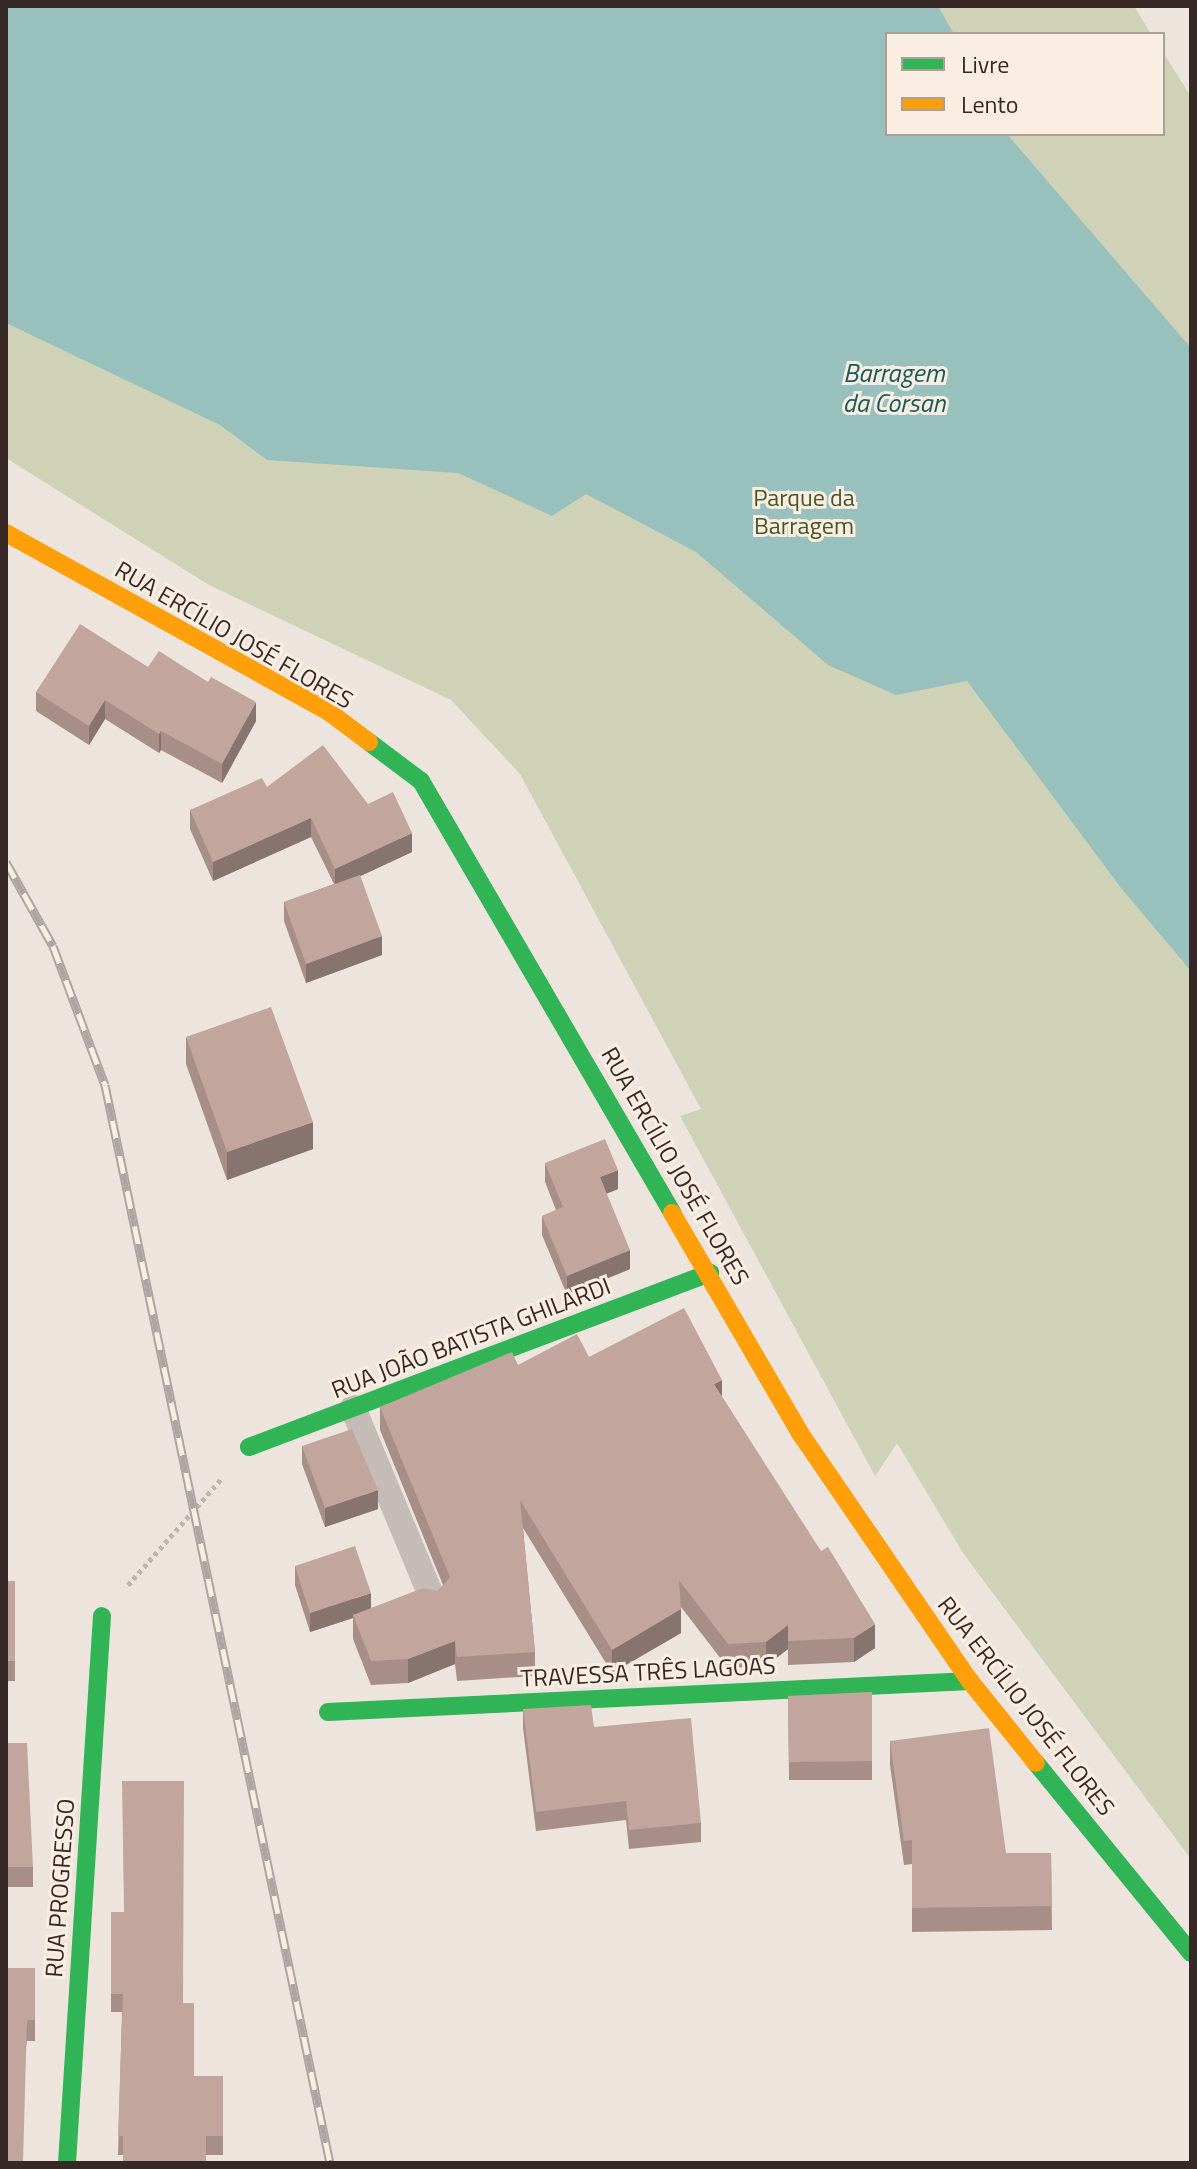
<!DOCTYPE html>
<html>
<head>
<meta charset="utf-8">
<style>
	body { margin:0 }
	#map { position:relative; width:1197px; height:2169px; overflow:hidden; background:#ede5dd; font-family:"Titillium Web",sans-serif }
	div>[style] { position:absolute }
	.green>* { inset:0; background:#cfd2b6 }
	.water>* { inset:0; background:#98c1be }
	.path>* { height:5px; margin-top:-2.5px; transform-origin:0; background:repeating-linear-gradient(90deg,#beb5af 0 4px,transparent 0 8px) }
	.lane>* { height:26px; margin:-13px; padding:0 13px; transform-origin:13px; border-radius:13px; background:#c5bcb7 }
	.fast>* { height:18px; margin:-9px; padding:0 9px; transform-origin:9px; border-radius:9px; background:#30b455 }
	.slow>* { height:18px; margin:-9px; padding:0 9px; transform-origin:9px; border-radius:9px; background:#ff9f0a }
	.rail>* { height:9px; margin-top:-4.5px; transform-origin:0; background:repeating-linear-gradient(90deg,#faeee3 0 18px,#ada5a1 0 36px); box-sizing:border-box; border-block:2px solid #ada5a1 }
	.wall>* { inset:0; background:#a78f87 }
	.shaded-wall>* { inset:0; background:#88746e }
	.building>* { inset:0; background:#c2a69d }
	span { translate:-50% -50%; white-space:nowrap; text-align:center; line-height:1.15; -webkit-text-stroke:6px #faeee3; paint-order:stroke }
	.park-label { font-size:24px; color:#485627 }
	.street-label { font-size:24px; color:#362925 }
	.water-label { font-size:26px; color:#185a5a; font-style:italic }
	.frame { position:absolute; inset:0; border:8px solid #362925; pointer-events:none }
	.legend { position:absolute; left:885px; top:32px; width:280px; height:104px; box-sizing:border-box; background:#faeee3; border:2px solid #ac9f97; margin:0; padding:10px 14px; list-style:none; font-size:24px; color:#362925 }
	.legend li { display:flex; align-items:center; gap:16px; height:40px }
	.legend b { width:40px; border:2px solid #ac9f97 }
</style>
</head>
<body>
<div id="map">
	<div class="green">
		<i style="clip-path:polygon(6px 6px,1134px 6px,1151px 34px,887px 34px,887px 134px,1163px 134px,1163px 52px,1191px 97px,1191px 1859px,963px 1553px,897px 1443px,875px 1476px,680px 1116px,701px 1109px,520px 774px,451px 700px,209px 585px,6px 458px)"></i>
	</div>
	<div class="water">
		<i style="clip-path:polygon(6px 6px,938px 6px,954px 34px,887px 34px,887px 134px,1007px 134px,1191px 348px,1191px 971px,1121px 888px,967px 681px,896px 695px,828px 665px,696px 552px,586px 494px,552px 516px,458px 473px,267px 460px,220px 425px,6px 323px)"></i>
	</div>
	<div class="path">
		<i style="left:128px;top:1585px;width:142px;rotate:-48.7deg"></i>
	</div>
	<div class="lane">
		<i style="left:353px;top:1408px;width:208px;rotate:67.4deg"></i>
	</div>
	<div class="fast">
		<i style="left:369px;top:742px;width:65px;rotate:36.9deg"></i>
		<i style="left:421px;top:781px;width:500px;rotate:59.8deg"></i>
		<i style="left:249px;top:1447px;width:493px;rotate:-20.7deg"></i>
		<i style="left:328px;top:1712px;width:643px;rotate:-2.76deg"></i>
		<i style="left:1036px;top:1763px;width:245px;rotate:50.8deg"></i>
		<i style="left:67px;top:2163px;width:548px;rotate:-86.34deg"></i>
	</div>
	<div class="slow">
		<i style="left:6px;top:533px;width:369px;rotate:29deg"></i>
		<i style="left:329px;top:712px;width:50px;rotate:36.9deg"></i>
		<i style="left:672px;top:1213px;width:255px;rotate:59.8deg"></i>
		<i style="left:800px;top:1433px;width:301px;rotate:55.6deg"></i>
		<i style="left:970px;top:1681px;width:105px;rotate:51.2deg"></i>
	</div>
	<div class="rail">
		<i style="left:6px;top:862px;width:96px;rotate:60.8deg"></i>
		<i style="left:53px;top:946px;width:148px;rotate:69.5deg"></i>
		<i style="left:105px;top:1085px;width:1101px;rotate:78.21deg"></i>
	</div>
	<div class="wall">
		<i style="clip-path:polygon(148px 667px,256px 721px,222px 783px,161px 750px,159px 753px,105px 719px,89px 745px,36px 711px,36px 692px)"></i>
		<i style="clip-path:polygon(267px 787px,368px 804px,412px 852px,360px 876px,382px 955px,306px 983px,284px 921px,284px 902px,334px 884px,311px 837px,213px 881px,190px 829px,190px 810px)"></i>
		<i style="clip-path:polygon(186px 1037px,313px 1149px,227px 1180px,186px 1064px)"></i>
		<i style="clip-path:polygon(545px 1163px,618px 1189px,606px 1194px,630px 1269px,567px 1295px,542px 1235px,542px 1216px,556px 1210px,545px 1182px)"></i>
		<i style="clip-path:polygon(589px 1357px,722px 1397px,875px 1648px,854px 1662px,788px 1665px,788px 1649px,766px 1666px,728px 1668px,681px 1607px,681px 1633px,612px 1673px,523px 1528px,535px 1652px,535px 1676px,457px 1681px,455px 1664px,408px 1683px,371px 1685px,353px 1639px,353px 1618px,310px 1632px,295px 1585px,295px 1566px,371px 1608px,438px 1591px,443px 1585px,380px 1430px,380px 1407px,518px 1365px)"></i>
		<i style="clip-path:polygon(302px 1446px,378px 1509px,325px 1527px,302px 1464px)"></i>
		<i style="clip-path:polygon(6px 1581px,15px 1581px,15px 1681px,6px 1681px,6px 1743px,33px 1867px,33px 1887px,6px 1887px)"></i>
		<i style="clip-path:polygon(872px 1692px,872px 1780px,789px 1780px,788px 1696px)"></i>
		<i style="clip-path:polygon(523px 1709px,594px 1727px,701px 1823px,701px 1842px,629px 1849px,626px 1820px,536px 1831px,523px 1728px)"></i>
		<i style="clip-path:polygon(890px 1741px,1006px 1853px,1051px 1853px,1052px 1930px,912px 1932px,912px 1864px,904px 1865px,890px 1765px)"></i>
		<i style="clip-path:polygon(111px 1912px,183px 2003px,194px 2076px,223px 2076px,223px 2155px,118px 2155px,122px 2012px,111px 2012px)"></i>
		<i style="clip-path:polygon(35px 1968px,35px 2041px,27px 2041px,6px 2163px)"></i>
	</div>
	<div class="shaded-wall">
		<i style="clip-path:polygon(105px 700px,105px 719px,89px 745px,89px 726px)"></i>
		<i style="clip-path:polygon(256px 702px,256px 721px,222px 783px,222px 764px)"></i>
		<i style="clip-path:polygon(161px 731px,161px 750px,159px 753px,159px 734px)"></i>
		<i style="clip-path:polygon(311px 818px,311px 837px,213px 881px,213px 862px)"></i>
		<i style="clip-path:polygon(412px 833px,412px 852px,335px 888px,335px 869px)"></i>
		<i style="clip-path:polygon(382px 936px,382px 955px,306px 983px,306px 964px)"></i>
		<i style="clip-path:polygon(313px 1122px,313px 1149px,227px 1180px,227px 1152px)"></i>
		<i style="clip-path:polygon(618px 1170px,618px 1189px,600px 1196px,600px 1177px)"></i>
		<i style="clip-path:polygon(630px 1250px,630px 1269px,567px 1295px,567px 1276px)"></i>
		<i style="clip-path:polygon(722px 1380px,722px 1404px,714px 1384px)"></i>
		<i style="clip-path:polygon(378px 1490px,378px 1509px,325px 1527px,325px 1508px)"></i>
		<i style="clip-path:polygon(371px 1593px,371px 1612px,353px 1615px,353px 1618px,310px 1632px,310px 1613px)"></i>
		<i style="clip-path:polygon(681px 1609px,681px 1633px,612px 1673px,612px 1650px)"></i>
		<i style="clip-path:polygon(875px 1624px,875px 1648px,854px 1662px,854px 1638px)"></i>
		<i style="clip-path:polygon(788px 1625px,788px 1649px,766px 1666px,766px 1642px)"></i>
		<i style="clip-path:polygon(455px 1641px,455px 1664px,408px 1683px,408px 1659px)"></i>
	</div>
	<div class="building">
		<i style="clip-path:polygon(80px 624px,148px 667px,159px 651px,208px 682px,211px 677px,256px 702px,222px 764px,161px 731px,159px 734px,105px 700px,89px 726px,36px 692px)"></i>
		<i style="clip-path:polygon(323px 745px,368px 804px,393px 792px,412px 833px,335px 869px,311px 818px,213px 862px,190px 810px,262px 778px,267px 787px)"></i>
		<i style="clip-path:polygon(360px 875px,382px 936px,306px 964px,284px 902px)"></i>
		<i style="clip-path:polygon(271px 1007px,313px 1122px,227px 1152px,186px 1037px)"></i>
		<i style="clip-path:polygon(605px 1139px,618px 1170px,600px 1177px,630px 1250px,567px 1276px,542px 1216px,563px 1207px,545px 1163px)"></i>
		<i style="clip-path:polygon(684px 1308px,722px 1380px,714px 1384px,821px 1551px,828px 1547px,875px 1624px,854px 1638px,788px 1641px,788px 1625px,766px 1642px,728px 1644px,679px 1580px,681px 1609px,612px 1650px,520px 1500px,535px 1652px,457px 1657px,455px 1641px,408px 1659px,371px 1661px,353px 1615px,423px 1588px,438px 1591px,450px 1577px,380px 1407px,512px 1352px,518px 1365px,577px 1334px,589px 1357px)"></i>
		<i style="clip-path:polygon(352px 1429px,378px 1490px,325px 1508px,302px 1446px)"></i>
		<i style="clip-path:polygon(355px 1546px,371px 1593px,310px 1613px,295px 1566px)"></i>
		<i style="clip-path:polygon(6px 1581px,15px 1581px,15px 1661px,6px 1661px,6px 1743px,27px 1743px,33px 1867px,6px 1867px)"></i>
		<i style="clip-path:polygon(872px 1692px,872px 1761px,789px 1762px,788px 1696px)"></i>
		<i style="clip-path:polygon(591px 1705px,594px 1727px,691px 1718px,701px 1823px,629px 1830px,626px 1801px,536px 1812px,523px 1709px)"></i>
		<i style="clip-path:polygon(989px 1728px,1006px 1853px,1051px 1853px,1052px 1906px,912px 1908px,912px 1840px,904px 1841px,890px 1741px)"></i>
		<i style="clip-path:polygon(122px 1781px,184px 1781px,183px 2003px,194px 2003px,194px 2076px,223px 2076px,223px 2136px,206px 2136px,206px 2163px,123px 2163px,123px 2136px,118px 2136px,123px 1994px,111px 1994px,111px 1912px,124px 1912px)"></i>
		<i style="clip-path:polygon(6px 1968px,35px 1968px,35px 2020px,27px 2020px,23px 2163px,6px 2163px)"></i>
	</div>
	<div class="park-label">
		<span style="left:804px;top:512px">Parque da<br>Barragem</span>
	</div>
	<div class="street-label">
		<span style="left:234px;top:635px;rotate:30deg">RUA ERCÍLIO JOSÉ FLORES</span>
		<span style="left:675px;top:1166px;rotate:60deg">RUA ERCÍLIO JOSÉ FLORES</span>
		<span style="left:471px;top:1338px;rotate:-21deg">RUA JOÃO BATISTA GHILARDI</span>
		<span style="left:648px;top:1672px;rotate:-3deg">TRAVESSA TRÊS LAGOAS</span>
		<span style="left:1026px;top:1706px;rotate:52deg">RUA ERCÍLIO JOSÉ FLORES</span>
		<span style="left:60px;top:1888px;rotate:-86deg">RUA PROGRESSO</span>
	</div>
	<div class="water-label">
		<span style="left:894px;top:388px">Barragem<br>da Corsan</span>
	</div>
	<div class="frame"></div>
	<ul class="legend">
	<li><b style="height:10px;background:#30b455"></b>Livre</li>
	<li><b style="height:10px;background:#ff9f0a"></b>Lento</li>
	</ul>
</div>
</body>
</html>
